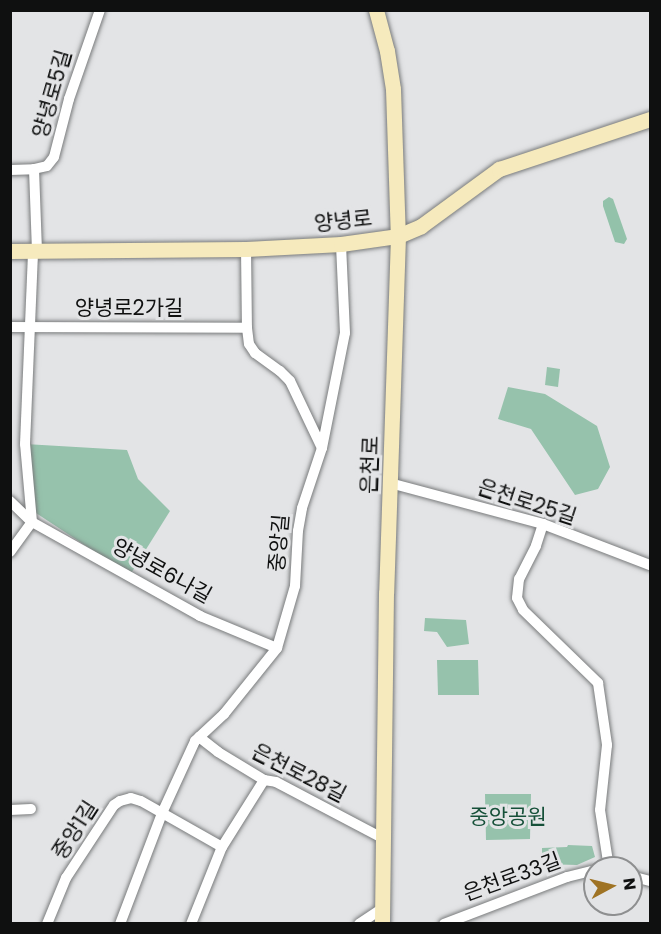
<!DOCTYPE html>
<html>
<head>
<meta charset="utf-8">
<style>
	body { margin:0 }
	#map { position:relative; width:661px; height:934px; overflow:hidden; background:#e3e4e6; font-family:Poppins,"Noto Sans KR",sans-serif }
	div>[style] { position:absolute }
	.green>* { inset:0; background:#96c2ac }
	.forest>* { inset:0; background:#93c2aa }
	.roads { filter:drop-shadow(0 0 2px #797b7c) drop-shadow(0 0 2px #797b7c) }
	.street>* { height:10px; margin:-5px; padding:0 5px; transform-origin:5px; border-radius:5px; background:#fff }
	.secondary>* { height:15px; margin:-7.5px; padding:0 7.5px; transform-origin:7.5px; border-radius:7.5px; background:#f6eabd }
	span { translate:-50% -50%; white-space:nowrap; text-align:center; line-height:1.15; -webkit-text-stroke:6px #e3e4e6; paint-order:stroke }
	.street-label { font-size:21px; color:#0f1010 }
	.park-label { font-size:21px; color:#165039 }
	.frame { position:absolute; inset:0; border:12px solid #0f1010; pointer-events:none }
	.north { position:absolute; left:583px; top:856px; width:60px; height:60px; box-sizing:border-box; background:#e3e4e6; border:2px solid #8e8f90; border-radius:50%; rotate:83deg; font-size:16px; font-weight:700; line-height:24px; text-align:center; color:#0f1010 }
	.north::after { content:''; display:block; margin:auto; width:21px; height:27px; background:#9f7324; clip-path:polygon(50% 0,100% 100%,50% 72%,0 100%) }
</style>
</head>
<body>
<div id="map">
	<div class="green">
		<i style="clip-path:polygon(547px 367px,560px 369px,558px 387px,545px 385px)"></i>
		<i style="clip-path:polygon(508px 387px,545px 394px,597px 426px,610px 467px,598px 489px,575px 495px,531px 429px,498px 419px)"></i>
		<i style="clip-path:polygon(25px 444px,127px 450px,138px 479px,170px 511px,130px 575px,36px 513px)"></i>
		<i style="clip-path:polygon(425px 618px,466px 620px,469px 644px,447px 647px,437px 632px,424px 631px)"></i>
		<i style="clip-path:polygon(437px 660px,478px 660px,479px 695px,438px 695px)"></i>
		<i style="clip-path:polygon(485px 794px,531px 794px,530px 839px,486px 840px)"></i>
		<i style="clip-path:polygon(568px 845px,592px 846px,595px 857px,577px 865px,542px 864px,542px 848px,567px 847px)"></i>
	</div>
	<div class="forest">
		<i style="clip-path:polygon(609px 197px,613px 199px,627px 239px,624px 244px,615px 242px,603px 206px,603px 201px)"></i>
	</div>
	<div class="roads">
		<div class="street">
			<i style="left:10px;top:170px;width:24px;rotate:-2deg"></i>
			<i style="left:246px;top:249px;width:79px;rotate:89.3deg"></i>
			<i style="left:247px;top:328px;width:16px;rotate:83deg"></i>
			<i style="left:249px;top:344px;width:11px;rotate:56deg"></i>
			<i style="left:255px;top:353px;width:31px;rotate:36deg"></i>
			<i style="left:280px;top:371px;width:14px;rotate:45deg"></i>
			<i style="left:290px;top:381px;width:74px;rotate:64.5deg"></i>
			<i style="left:37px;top:251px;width:82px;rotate:-92.1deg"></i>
			<i style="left:34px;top:169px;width:13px;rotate:-13deg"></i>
			<i style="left:47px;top:166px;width:11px;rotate:-52deg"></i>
			<i style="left:54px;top:157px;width:60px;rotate:-75.5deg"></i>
			<i style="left:69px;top:99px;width:94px;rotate:-70.8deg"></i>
			<i style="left:10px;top:327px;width:237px;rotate:0.2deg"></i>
			<i style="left:390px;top:483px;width:158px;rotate:15deg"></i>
			<i style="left:543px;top:524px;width:115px;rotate:21deg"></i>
			<i style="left:10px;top:501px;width:30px;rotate:44deg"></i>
			<i style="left:32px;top:522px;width:193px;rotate:29.2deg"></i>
			<i style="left:200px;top:616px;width:83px;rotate:22.6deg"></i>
			<i style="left:543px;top:524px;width:23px;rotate:108deg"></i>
			<i style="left:536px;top:546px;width:37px;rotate:117deg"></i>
			<i style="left:519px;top:579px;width:19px;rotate:96deg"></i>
			<i style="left:517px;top:598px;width:13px;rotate:63deg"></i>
			<i style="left:523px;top:610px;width:105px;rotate:44.2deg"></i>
			<i style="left:598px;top:683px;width:63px;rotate:81.7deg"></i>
			<i style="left:607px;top:745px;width:65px;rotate:96.1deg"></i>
			<i style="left:600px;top:810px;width:59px;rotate:81.2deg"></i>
			<i style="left:10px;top:552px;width:37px;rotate:-54deg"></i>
			<i style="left:32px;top:522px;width:78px;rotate:-95.1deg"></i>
			<i style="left:25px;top:444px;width:193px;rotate:-87.6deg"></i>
			<i style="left:199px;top:737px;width:24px;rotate:38deg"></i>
			<i style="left:218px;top:752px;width:54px;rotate:31.3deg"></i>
			<i style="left:264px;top:780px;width:12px;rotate:9deg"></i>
			<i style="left:276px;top:782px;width:122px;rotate:27.8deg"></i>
			<i style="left:10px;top:810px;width:21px;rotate:-3deg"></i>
			<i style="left:631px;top:876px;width:20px;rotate:15deg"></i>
			<i style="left:47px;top:924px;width:50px;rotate:-67.6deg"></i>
			<i style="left:66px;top:878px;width:87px;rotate:-56.7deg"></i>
			<i style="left:114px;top:805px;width:7px;rotate:-34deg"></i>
			<i style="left:120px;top:801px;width:11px;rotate:-15deg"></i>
			<i style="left:131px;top:798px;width:10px;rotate:17deg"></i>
			<i style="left:141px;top:801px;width:93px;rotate:29.6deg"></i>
			<i style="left:120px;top:924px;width:121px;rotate:-69.2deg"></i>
			<i style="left:163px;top:811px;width:77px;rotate:-65.4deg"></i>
			<i style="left:195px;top:741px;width:40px;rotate:-43deg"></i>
			<i style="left:224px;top:714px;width:85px;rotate:-51.2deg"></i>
			<i style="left:277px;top:648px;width:65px;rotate:-73.8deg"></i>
			<i style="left:295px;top:586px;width:55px;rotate:-86.9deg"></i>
			<i style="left:298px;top:531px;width:23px;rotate:-80deg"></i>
			<i style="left:302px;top:508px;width:63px;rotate:-71.6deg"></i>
			<i style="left:322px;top:448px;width:117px;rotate:-78.7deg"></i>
			<i style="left:345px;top:333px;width:89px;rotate:-92.6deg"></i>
			<i style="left:191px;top:924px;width:83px;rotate:-68.1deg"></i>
			<i style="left:222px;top:847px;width:79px;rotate:-57.9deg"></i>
			<i style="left:359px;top:924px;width:29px;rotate:-34deg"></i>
			<i style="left:444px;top:924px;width:132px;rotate:-20.9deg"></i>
			<i style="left:567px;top:877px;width:29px;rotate:-14deg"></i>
		</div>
		<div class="secondary">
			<i style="left:376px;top:10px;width:42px;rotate:75deg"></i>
			<i style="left:387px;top:51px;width:38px;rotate:81deg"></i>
			<i style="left:393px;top:89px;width:147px;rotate:88.1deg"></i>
			<i style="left:398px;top:236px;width:357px;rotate:91.9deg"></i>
			<i style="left:386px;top:593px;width:331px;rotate:90.7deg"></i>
			<i style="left:10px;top:251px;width:236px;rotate:-0.5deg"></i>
			<i style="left:246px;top:249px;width:95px;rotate:-3deg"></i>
			<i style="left:341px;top:244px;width:58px;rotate:-8deg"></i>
			<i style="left:398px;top:236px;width:25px;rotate:-23deg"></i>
			<i style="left:421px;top:226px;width:97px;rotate:-36.2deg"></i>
			<i style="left:499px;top:169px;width:159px;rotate:-18.3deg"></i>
		</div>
	</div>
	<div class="street-label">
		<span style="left:52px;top:94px;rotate:-74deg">양녕로5길</span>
		<span style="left:343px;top:221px;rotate:-6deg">양녕로</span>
		<span style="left:129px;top:308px">양녕로2가길</span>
		<span style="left:370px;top:465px;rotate:-88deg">은천로</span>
		<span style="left:527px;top:502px;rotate:18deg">은천로25길</span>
		<span style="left:279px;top:543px;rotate:-85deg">중앙길</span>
		<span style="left:162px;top:571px;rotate:29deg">양녕로6나길</span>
		<span style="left:299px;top:773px;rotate:27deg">은천로28길</span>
		<span style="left:75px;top:830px;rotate:-57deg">중앙1길</span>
		<span style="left:512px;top:877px;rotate:-20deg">은천로33길</span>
	</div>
	<div class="park-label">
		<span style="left:508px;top:817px">중앙공원</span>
	</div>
	<div class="frame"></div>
	<div class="north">N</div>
</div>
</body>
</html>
